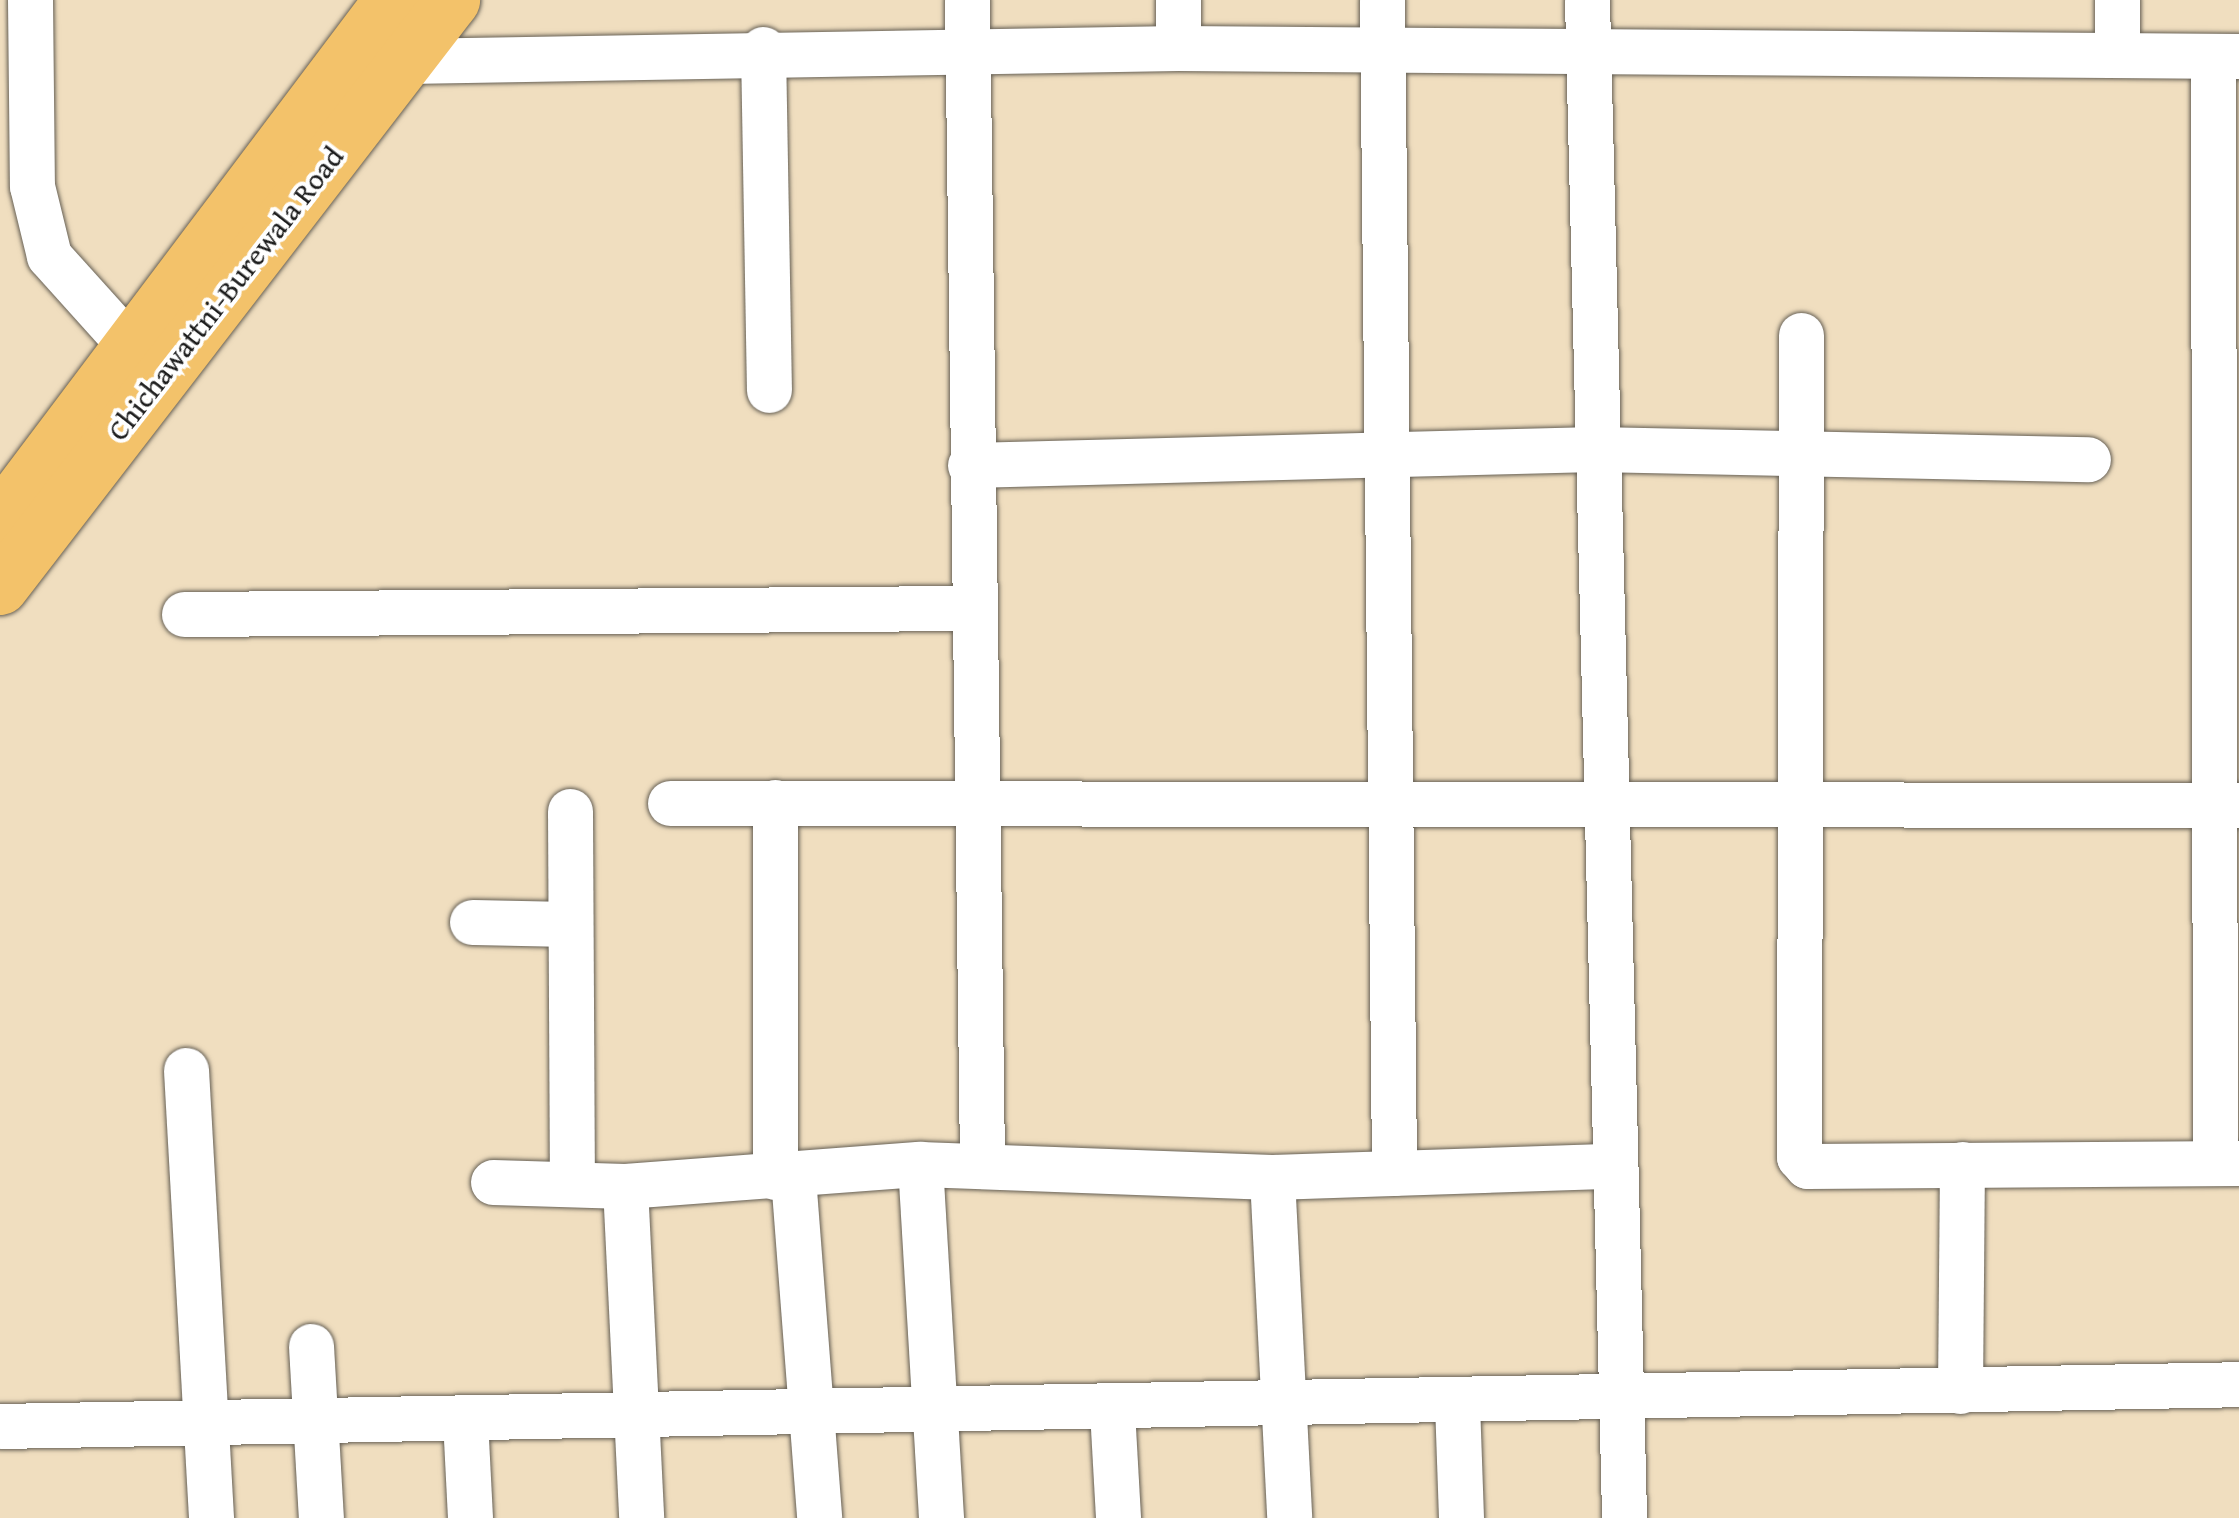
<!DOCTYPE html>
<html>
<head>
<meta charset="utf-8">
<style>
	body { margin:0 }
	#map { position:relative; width:2239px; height:1518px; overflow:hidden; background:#f0debf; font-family:"Gentium Book Plus",serif }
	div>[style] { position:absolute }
	.roads { filter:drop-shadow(0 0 2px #666055) drop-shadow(0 0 2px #666055) }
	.minor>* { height:45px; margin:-22.5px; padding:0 22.5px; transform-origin:22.5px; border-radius:22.5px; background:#fff }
	.major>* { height:55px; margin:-27.5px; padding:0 27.5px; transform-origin:27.5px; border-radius:27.5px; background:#f3c26a }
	span { translate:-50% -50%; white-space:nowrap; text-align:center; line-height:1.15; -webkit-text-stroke:8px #fff; paint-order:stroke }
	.street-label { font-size:30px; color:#1c1c1c }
</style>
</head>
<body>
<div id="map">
	<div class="roads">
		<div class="minor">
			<i style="left:30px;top:0;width:186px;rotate:89.4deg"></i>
			<i style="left:32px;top:186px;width:72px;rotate:76.3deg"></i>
			<i style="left:49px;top:256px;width:120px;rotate:48deg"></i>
			<i style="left:967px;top:0;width:1166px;rotate:89.26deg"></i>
			<i style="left:1178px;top:0;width:48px;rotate:90deg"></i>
			<i style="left:1382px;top:0;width:1173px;rotate:89.41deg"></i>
			<i style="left:1587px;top:0;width:1518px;rotate:88.6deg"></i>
			<i style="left:2117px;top:0;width:54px;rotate:90deg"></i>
			<i style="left:763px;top:49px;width:341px;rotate:89deg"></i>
			<i style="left:2213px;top:56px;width:1107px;rotate:89.9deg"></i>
			<i style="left:407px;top:61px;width:771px;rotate:-0.97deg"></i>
			<i style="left:1178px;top:48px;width:1061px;rotate:0.43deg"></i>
			<i style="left:1801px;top:335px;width:822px;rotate:90.14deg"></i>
			<i style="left:1799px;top:1157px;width:12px;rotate:48deg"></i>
			<i style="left:1807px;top:1166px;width:432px;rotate:-0.4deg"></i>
			<i style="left:970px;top:465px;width:625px;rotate:-1.47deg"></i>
			<i style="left:1595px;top:449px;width:493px;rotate:1.2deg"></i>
			<i style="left:184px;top:614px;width:788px;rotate:-0.44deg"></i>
			<i style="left:775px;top:802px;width:375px;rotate:90deg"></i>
			<i style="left:670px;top:803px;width:1569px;rotate:0.07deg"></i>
			<i style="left:570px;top:811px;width:373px;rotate:89.7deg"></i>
			<i style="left:472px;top:922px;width:98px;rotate:1.2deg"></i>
			<i style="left:186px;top:1070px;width:449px;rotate:86.8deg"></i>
			<i style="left:920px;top:1164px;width:355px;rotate:86.6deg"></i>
			<i style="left:793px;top:1177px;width:342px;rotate:85.6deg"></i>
			<i style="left:1272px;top:1177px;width:341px;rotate:87.1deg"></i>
			<i style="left:493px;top:1182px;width:132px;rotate:1.7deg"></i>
			<i style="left:625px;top:1186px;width:296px;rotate:-4.3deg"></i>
			<i style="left:920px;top:1164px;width:352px;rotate:2.1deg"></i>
			<i style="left:1272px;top:1177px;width:340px;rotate:-1.9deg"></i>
			<i style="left:625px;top:1186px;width:332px;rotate:87.2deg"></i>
			<i style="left:311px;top:1346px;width:172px;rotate:86.7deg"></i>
			<i style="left:1960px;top:1391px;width:227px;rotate:-89.5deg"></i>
			<i style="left:1457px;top:1403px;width:115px;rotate:88deg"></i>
			<i style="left:1112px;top:1410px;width:108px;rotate:86.8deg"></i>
			<i style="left:465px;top:1419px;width:99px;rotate:87.1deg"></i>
			<i style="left:0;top:1426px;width:2239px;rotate:-1.07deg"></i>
		</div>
		<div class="major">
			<i style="left:0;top:519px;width:650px;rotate:-53.01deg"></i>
			<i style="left:0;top:587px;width:741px;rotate:-52.4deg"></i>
		</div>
	</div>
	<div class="street-label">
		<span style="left:225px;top:293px;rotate:-52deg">Chichawattni-Burewala Road</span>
	</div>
</div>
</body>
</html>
